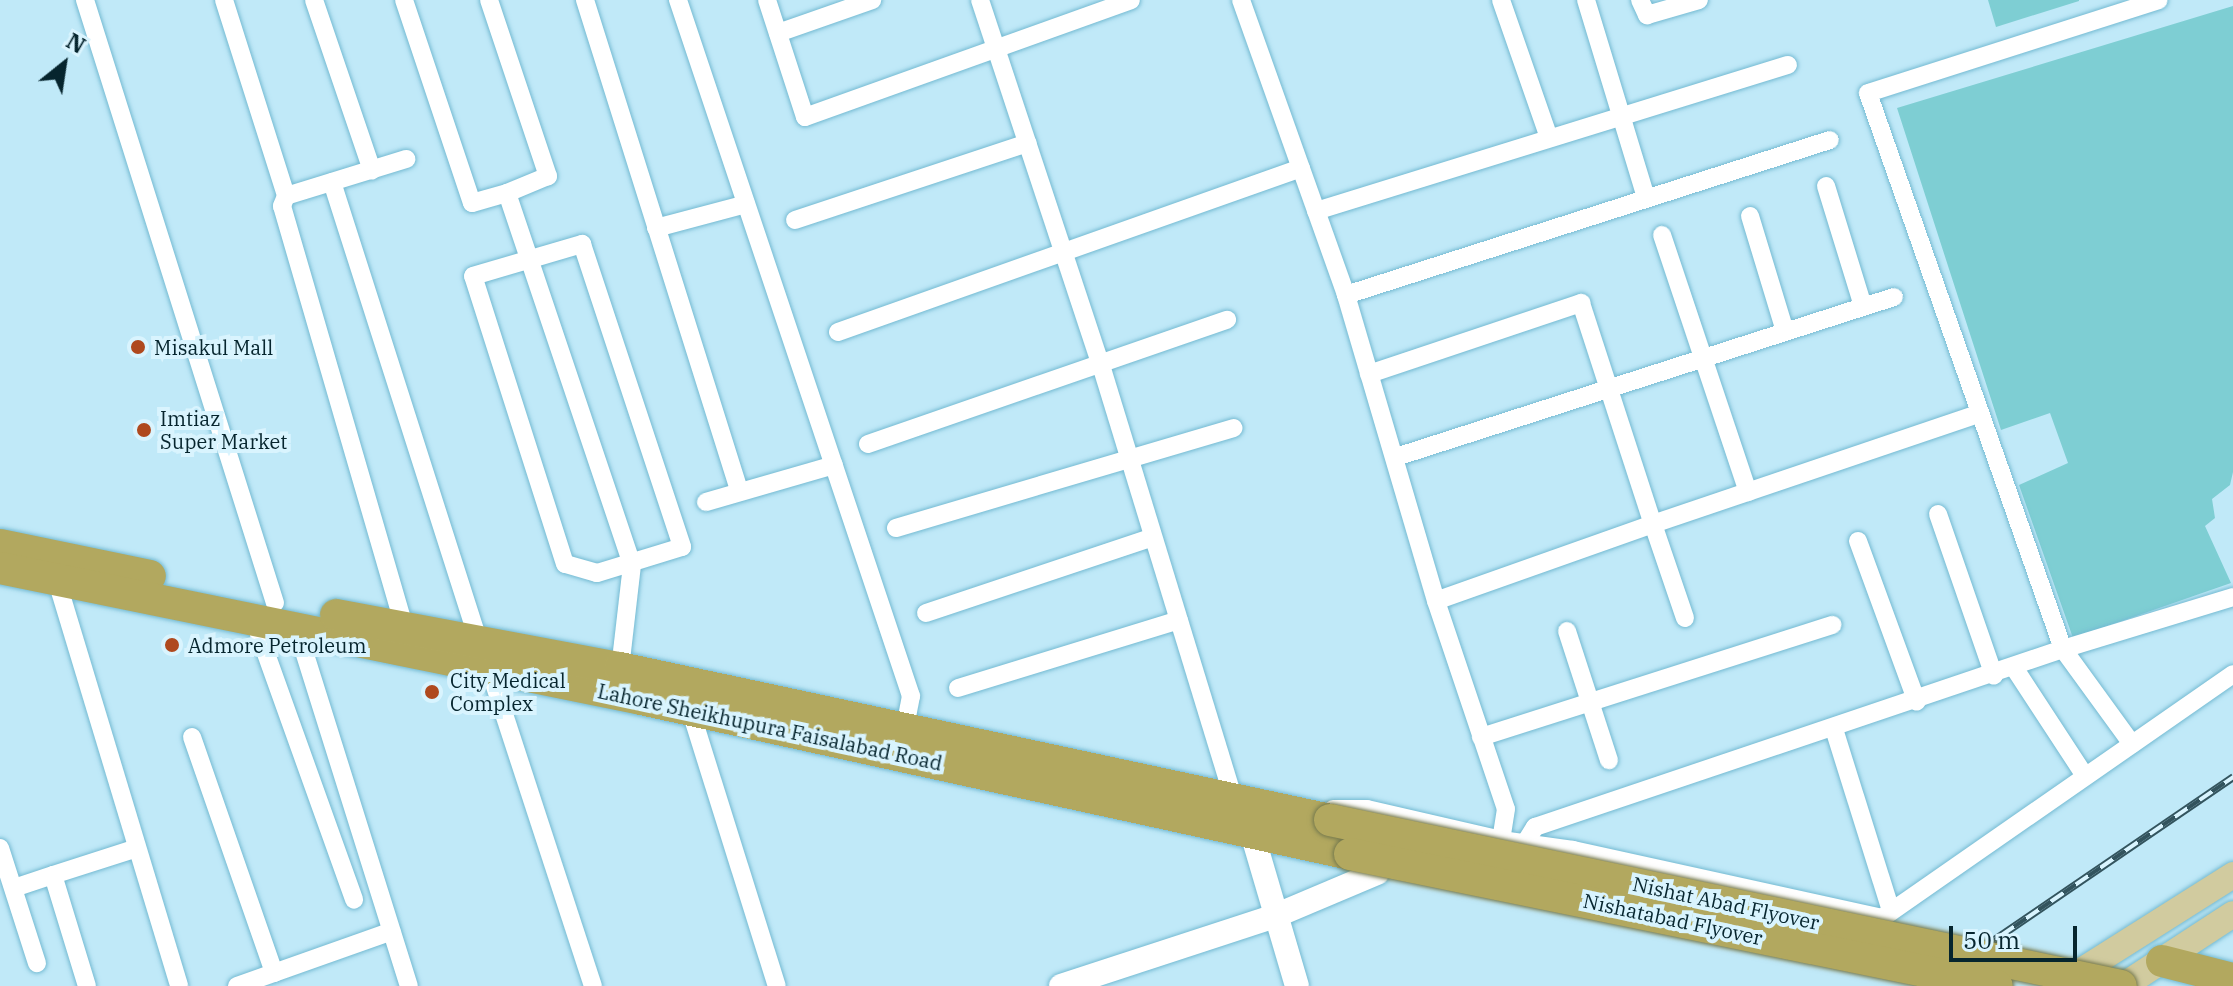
<!DOCTYPE html>
<html>
<head>
<meta charset="utf-8">
<style>
	body { margin:0 }
	#map { position:relative; width:2233px; height:986px; overflow:hidden; background:#c0e9f8; font-family:"IBM Plex Serif",serif }
	div>[style] { position:absolute }
	.building>* { inset:0; background:#7eced3 }
	.roads { filter:drop-shadow(0 0 2px #74bad2) drop-shadow(0 0 2px #74bad2) }
	.street>* { height:18px; margin:-9px; padding:0 9px; transform-origin:9px; border-radius:9px; background:#fff }
	.secondary>* { height:24px; margin:-12px; padding:0 12px; transform-origin:12px; border-radius:12px; background:#fff }
	.primary>* { height:26px; margin:-13px; padding:0 13px; transform-origin:13px; border-radius:13px; background:#d1cb9f }
	.highway>* { height:32px; margin:-16px; padding:0 16px; transform-origin:16px; border-radius:16px; background:#b2a85f }
	.rail>* { height:8px; margin-top:-4px; transform-origin:0; background:repeating-linear-gradient(90deg,#d9f4fe 0 15px,#33545e 0 30px); box-sizing:border-box; border-block:2px solid #33545e }
	.bridges { filter:drop-shadow(0 0 2px #767a4e) drop-shadow(0 0 2px #767a4e) }
	.highway-bridge>* { height:32px; margin:-16px; padding:0 16px; transform-origin:16px; border-radius:16px; background:#b2a85f }
	.dots>* { width:22px; height:22px; translate:-50% -50%; box-sizing:border-box; border:4px solid #d9f4fe; border-radius:50% }
	span { translate:-50% -50%; white-space:nowrap; text-align:center; line-height:1.15; -webkit-text-stroke:8px #d9f4fe; paint-order:stroke }
	.poi-label { font-size:20px; color:#06252e }
	.left { translate:0 -50%; text-align:left }
	.street-label { font-size:20px; color:#06252e }
	.north { position:absolute; left:24px; top:24px; width:80px; height:80px; -webkit-text-stroke:6px #d9f4fe; paint-order:stroke; rotate:30deg; font-size:22px; font-weight:700; line-height:32px; text-align:center; color:#06252e }
	.north::after { content:''; display:block; margin:auto; width:28px; height:36px; background:#06252e; clip-path:polygon(50% 0,100% 100%,50% 72%,0 100%) }
	.scale { position:absolute; left:1949px; top:926px; width:128px; height:36px; box-sizing:border-box; border:4px solid #06252e; border-top:0; padding-left:10px; font-size:24px; line-height:28px; white-space:nowrap; color:#06252e; -webkit-text-stroke:6px #d9f4fe; paint-order:stroke }
</style>
</head>
<body>
<div id="map">
	<div class="building">
		<i style="clip-path:polygon(1988px 0,2079px 0,2079px 1px,1996px 27px)"></i>
		<i style="clip-path:polygon(2233px 6px,2233px 472px,2230px 485px,2212px 499px,2215px 518px,2205px 526px,2231px 583px,2073px 638px,2019px 485px,2068px 463px,2050px 413px,2001px 430px,1897px 108px)"></i>
	</div>
	<div class="roads">
		<div class="street">
			<i style="left:85px;top:0;width:632px;rotate:72.51deg"></i>
			<i style="left:224px;top:0;width:206px;rotate:72.4deg"></i>
			<i style="left:286px;top:196px;width:126px;rotate:-17.1deg"></i>
			<i style="left:314px;top:0;width:180px;rotate:71.2deg"></i>
			<i style="left:404px;top:0;width:214px;rotate:71.5deg"></i>
			<i style="left:472px;top:203px;width:36px;rotate:-16deg"></i>
			<i style="left:507px;top:193px;width:392px;rotate:71.4deg"></i>
			<i style="left:632px;top:565px;width:104px;rotate:96.6deg"></i>
			<i style="left:489px;top:0;width:186px;rotate:71.5deg"></i>
			<i style="left:548px;top:176px;width:44px;rotate:157.5deg"></i>
			<i style="left:585px;top:0;width:514px;rotate:72.55deg"></i>
			<i style="left:678px;top:0;width:734px;rotate:71.49deg"></i>
			<i style="left:911px;top:696px;width:38px;rotate:101deg"></i>
			<i style="left:767px;top:0;width:123px;rotate:72deg"></i>
			<i style="left:805px;top:117px;width:346px;rotate:-19.7deg"></i>
			<i style="left:980px;top:0;width:381px;rotate:71.7deg"></i>
			<i style="left:1100px;top:362px;width:461px;rotate:73deg"></i>
			<i style="left:1241px;top:0;width:313px;rotate:70.4deg"></i>
			<i style="left:1346px;top:295px;width:319px;rotate:73.6deg"></i>
			<i style="left:1436px;top:601px;width:219px;rotate:71.4deg"></i>
			<i style="left:1506px;top:809px;width:31px;rotate:99deg"></i>
			<i style="left:1501px;top:0;width:146px;rotate:70.8deg"></i>
			<i style="left:1586px;top:0;width:206px;rotate:73.1deg"></i>
			<i style="left:1640px;top:0;width:17px;rotate:65deg"></i>
			<i style="left:1647px;top:15px;width:54px;rotate:-16.1deg"></i>
			<i style="left:778px;top:33px;width:100px;rotate:-19.3deg"></i>
			<i style="left:332px;top:182px;width:484px;rotate:72.3deg"></i>
			<i style="left:1826px;top:186px;width:126px;rotate:72.9deg"></i>
			<i style="left:286px;top:196px;width:11px;rotate:112deg"></i>
			<i style="left:282px;top:206px;width:438px;rotate:73.8deg"></i>
			<i style="left:1316px;top:211px;width:494px;rotate:-17.2deg"></i>
			<i style="left:1750px;top:216px;width:120px;rotate:73.1deg"></i>
			<i style="left:795px;top:220px;width:245px;rotate:-18.3deg"></i>
			<i style="left:656px;top:228px;width:93px;rotate:-14.9deg"></i>
			<i style="left:1662px;top:235px;width:271px;rotate:71.5deg"></i>
			<i style="left:582px;top:244px;width:319px;rotate:71.7deg"></i>
			<i style="left:682px;top:547px;width:89px;rotate:163deg"></i>
			<i style="left:597px;top:573px;width:33px;rotate:-164deg"></i>
			<i style="left:565px;top:564px;width:302px;rotate:-107.7deg"></i>
			<i style="left:473px;top:276px;width:114px;rotate:-16.4deg"></i>
			<i style="left:1346px;top:295px;width:508px;rotate:-17.76deg"></i>
			<i style="left:838px;top:332px;width:491px;rotate:-19.5deg"></i>
			<i style="left:1369px;top:374px;width:224px;rotate:-18.5deg"></i>
			<i style="left:1581px;top:303px;width:232px;rotate:72deg"></i>
			<i style="left:1653px;top:524px;width:230px;rotate:160.5deg"></i>
			<i style="left:868px;top:444px;width:380px;rotate:-19.1deg"></i>
			<i style="left:1396px;top:457px;width:523px;rotate:-17.81deg"></i>
			<i style="left:706px;top:502px;width:133px;rotate:-16.1deg"></i>
			<i style="left:1938px;top:514px;width:171px;rotate:70.9deg"></i>
			<i style="left:896px;top:528px;width:352px;rotate:-16.5deg"></i>
			<i style="left:1858px;top:541px;width:171px;rotate:69.9deg"></i>
			<i style="left:56px;top:578px;width:426px;rotate:73.2deg"></i>
			<i style="left:926px;top:613px;width:239px;rotate:-18.5deg"></i>
			<i style="left:1685px;top:618px;width:99px;rotate:-108.8deg"></i>
			<i style="left:1653px;top:524px;width:343px;rotate:-18.7deg"></i>
			<i style="left:254px;top:620px;width:297px;rotate:70.3deg"></i>
			<i style="left:297px;top:629px;width:374px;rotate:72.6deg"></i>
			<i style="left:1567px;top:631px;width:136px;rotate:72deg"></i>
			<i style="left:489px;top:668px;width:335px;rotate:71.9deg"></i>
			<i style="left:2015px;top:669px;width:128px;rotate:56.8deg"></i>
			<i style="left:958px;top:688px;width:231px;rotate:-17.1deg"></i>
			<i style="left:690px;top:709px;width:290px;rotate:72.6deg"></i>
			<i style="left:1834px;top:729px;width:191px;rotate:72.6deg"></i>
			<i style="left:192px;top:737px;width:250px;rotate:70.8deg"></i>
			<i style="left:1481px;top:737px;width:369px;rotate:-17.7deg"></i>
			<i style="left:2132px;top:744px;width:117px;rotate:-126deg"></i>
			<i style="left:2063px;top:649px;width:178px;rotate:-17deg"></i>
			<i style="left:1333px;top:809px;width:34px"></i>
			<i style="left:1367px;top:809px;width:138px;rotate:13deg"></i>
			<i style="left:1501px;top:840px;width:73px;rotate:7.9deg"></i>
			<i style="left:1573px;top:850px;width:316px;rotate:12.4deg"></i>
			<i style="left:1882px;top:918px;width:427px;rotate:-34.8deg"></i>
			<i style="left:1525px;top:843px;width:19px;rotate:-58deg"></i>
			<i style="left:1535px;top:827px;width:557px;rotate:-18.63deg"></i>
			<i style="left:2063px;top:649px;width:589px;rotate:-109.33deg"></i>
			<i style="left:1868px;top:93px;width:305px;rotate:-17.7deg"></i>
			<i style="left:0;top:848px;width:121px;rotate:72.2deg"></i>
			<i style="left:53px;top:875px;width:88px;rotate:-17.8deg"></i>
			<i style="left:14px;top:888px;width:41px;rotate:-18.4deg"></i>
			<i style="left:53px;top:875px;width:116px;rotate:73deg"></i>
			<i style="left:237px;top:986px;width:164px;rotate:-19.5deg"></i>
		</div>
		<div class="secondary">
			<i style="left:1252px;top:833px;width:159px;rotate:73.6deg"></i>
			<i style="left:1061px;top:986px;width:225px;rotate:-18.1deg"></i>
			<i style="left:1275px;top:916px;width:111px;rotate:-22.9deg"></i>
		</div>
		<div class="primary">
			<i style="left:2064px;top:982px;width:200px;rotate:-32.3deg"></i>
			<i style="left:2123px;top:986px;width:131px;rotate:-33.2deg"></i>
		</div>
		<div class="highway">
			<i style="left:0;top:545px;width:153px;rotate:11.7deg"></i>
			<i style="left:0;top:568px;width:654px;rotate:11.55deg"></i>
			<i style="left:641px;top:699px;width:726px;rotate:12.33deg"></i>
			<i style="left:336px;top:615px;width:289px;rotate:10.6deg"></i>
			<i style="left:620px;top:668px;width:726px;rotate:12.08deg"></i>
			<i style="left:2162px;top:961px;width:73px;rotate:14.2deg"></i>
		</div>
	</div>
	<div class="rail">
		<i style="left:1927px;top:986px;width:371px;rotate:-34.3deg"></i>
	</div>
	<div class="bridges">
		<div class="highway-bridge">
			<i style="left:1330px;top:820px;width:808px;rotate:11.85deg"></i>
			<i style="left:1350px;top:854px;width:660px;rotate:11.53deg"></i>
		</div>
	</div>
	<div class="dots">
		<i style="left:138px;top:347px;background:#af491e"></i>
		<i style="left:144px;top:430px;background:#af491e"></i>
		<i style="left:172px;top:645px;background:#af491e"></i>
		<i style="left:432px;top:692px;background:#af491e"></i>
	</div>
	<div class="poi-label">
		<span class="left" style="left:154px;top:347px">Misakul Mall</span>
		<span class="left" style="left:160px;top:430px">Imtiaz<br>Super Market</span>
		<span class="left" style="left:188px;top:645px">Admore Petroleum</span>
		<span class="left" style="left:450px;top:692px">City Medical<br>Complex</span>
	</div>
	<div class="street-label">
		<span style="left:770px;top:727px;rotate:12deg">Lahore Sheikhupura Faisalabad Road</span>
		<span style="left:1726px;top:903px;rotate:12deg">Nishat Abad Flyover</span>
		<span style="left:1673px;top:919px;rotate:12deg">Nishatabad Flyover</span>
	</div>
	<div class="north">N</div>
	<div class="scale">50 m</div>
</div>
</body>
</html>
